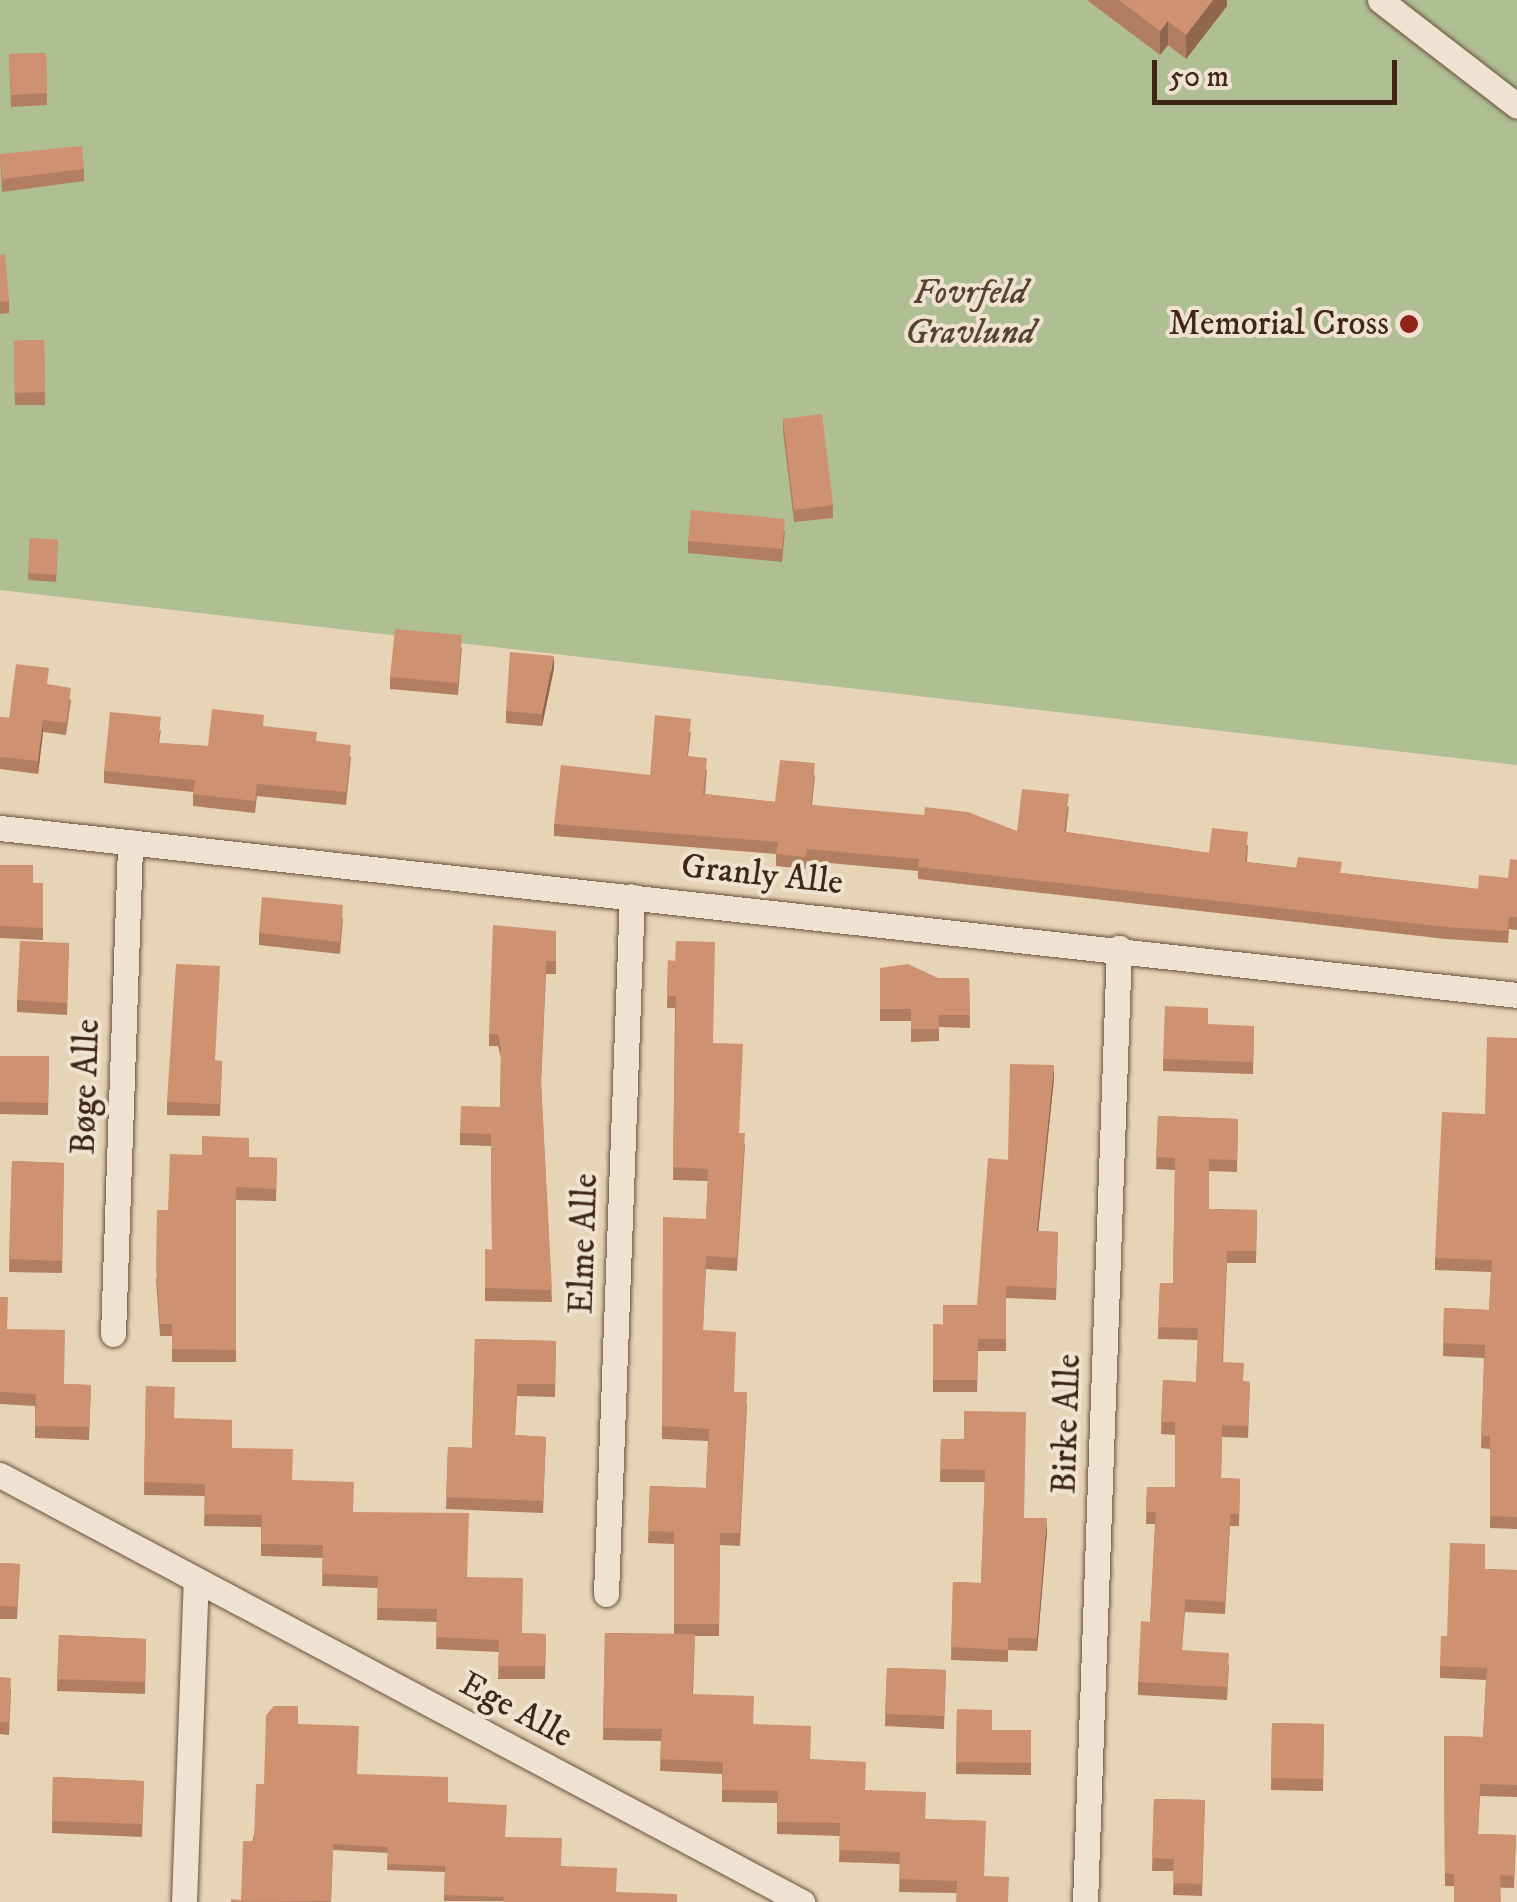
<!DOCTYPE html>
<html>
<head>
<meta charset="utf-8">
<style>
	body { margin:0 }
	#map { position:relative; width:1517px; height:1902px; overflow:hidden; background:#e7d3b6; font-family:"IM FELL DW Pica",serif }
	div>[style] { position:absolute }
	.green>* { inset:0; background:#afbe93 }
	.roads { filter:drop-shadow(0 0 2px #6a513d) drop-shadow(0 0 2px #6a513d) }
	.street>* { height:25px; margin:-12.5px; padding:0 12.5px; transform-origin:12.5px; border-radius:12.5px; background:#efe2d0 }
	.wall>* { inset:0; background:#b27e61 }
	.shaded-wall>* { inset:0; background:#91664f }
	.building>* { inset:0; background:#cf9271 }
	.dots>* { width:28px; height:28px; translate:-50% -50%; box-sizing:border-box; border:5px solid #efe2d0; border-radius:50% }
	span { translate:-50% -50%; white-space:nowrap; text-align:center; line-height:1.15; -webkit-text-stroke:8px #efe2d0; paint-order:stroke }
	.park-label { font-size:35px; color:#56442e; font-style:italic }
	.poi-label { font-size:35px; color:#402615 }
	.right { translate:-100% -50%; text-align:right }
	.street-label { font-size:35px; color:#402615 }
	.scale { position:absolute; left:1152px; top:60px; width:245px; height:45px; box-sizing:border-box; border:5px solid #402615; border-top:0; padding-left:12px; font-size:30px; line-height:35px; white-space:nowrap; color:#402615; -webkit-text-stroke:8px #efe2d0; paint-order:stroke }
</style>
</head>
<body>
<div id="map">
	<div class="green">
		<i style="clip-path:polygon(0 0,1517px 0,1517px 765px,0 590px)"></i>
	</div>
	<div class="roads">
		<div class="street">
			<i style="left:1380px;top:0;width:173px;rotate:37.7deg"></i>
			<i style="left:0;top:828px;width:1526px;rotate:6.28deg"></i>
			<i style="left:113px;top:1334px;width:492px;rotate:-88deg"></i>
			<i style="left:0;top:1475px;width:909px;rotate:28.03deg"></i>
			<i style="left:606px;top:1594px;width:698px;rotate:-87.87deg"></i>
			<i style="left:184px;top:1902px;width:322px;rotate:-87.9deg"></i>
			<i style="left:1085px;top:1902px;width:955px;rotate:-87.96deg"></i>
		</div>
	</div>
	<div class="wall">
		<i style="clip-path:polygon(1087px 0,1227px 0,1227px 6px,1186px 59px,1168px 45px,1160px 55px)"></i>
		<i style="clip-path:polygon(46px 53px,47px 105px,11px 107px,9px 54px)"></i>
		<i style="clip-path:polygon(0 154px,84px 169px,84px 181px,2px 192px)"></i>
		<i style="clip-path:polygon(0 255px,9px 301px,9px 313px,0 314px)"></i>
		<i style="clip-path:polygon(44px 340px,45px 405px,15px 405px,14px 341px)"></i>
		<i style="clip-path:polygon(783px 419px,833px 505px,833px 518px,794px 522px,783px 431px)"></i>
		<i style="clip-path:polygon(785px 531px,782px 562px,688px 553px,688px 541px)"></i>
		<i style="clip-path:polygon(30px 538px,58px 540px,56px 582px,28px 580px)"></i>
		<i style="clip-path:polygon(462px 647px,458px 695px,390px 689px,390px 677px)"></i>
		<i style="clip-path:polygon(554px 668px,542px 726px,506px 723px,506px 711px)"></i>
		<i style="clip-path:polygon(49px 685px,71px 700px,66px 735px,43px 732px,38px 774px,0 769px,0 717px,9px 718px)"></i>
		<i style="clip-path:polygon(264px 727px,317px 741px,351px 757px,346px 805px,257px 796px,255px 813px,193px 806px,193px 792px,104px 783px,104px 771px,161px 730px,159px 743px,208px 746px)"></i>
		<i style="clip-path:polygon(691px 731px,688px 756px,707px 770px,705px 794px,775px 802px,815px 775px,812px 805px,1017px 831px,1069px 806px,1066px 832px,1209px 853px,1248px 845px,1247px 862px,1478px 889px,1508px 878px,1517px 860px,1517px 930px,1509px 929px,1508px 943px,1446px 939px,918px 879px,918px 871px,807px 861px,806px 869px,776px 866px,776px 854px,554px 836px,554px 824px,650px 775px)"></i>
		<i style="clip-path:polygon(0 865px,33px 883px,43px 883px,43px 940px,0 938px)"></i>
		<i style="clip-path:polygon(343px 918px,340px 954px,259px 945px,259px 933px)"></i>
		<i style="clip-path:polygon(556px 931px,556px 974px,546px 974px,541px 1085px,552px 1302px,485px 1301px,485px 1249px,492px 1250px,491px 1146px,460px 1145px,460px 1133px,500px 1107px,501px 1058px,498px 1046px,489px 1046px,489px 1034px)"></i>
		<i style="clip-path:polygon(69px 943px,67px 1015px,17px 1012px,17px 1000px)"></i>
		<i style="clip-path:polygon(668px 960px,713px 1043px,739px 1133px,745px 1145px,737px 1271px,706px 1269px,703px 1330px,734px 1392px,747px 1405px,740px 1546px,720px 1545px,719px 1636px,695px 1636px,693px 1694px,754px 1724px,811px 1759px,865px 1790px,926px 1819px,986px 1821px,957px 1893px,899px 1892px,900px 1864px,839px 1862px,840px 1836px,777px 1834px,777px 1803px,722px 1802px,722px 1774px,660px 1771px,661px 1741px,603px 1740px,605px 1633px,674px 1634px,674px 1544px,648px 1543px,650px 1486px,706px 1488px,708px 1441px,662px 1439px,662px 1426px,706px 1219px,708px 1181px,673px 1180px,675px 1008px,667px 1008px)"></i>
		<i style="clip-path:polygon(880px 968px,938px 978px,969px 978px,970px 1028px,939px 1027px,939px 1041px,911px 1042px,911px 1021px,880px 1021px)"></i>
		<i style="clip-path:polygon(1254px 1026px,1253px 1074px,1163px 1071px,1163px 1059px)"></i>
		<i style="clip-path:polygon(1517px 1038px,1517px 1529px,1490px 1528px,1490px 1449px,1481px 1448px,1484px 1358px,1443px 1356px,1444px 1308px,1489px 1310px,1491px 1272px,1435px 1270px,1435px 1258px,1485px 1114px)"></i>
		<i style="clip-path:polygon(0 1056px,49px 1056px,48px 1115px,0 1114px)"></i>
		<i style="clip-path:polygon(222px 1061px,220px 1116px,167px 1115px,167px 1102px)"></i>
		<i style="clip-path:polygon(1054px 1078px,1038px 1231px,1058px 1232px,1056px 1300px,1006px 1298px,1006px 1351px,978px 1351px,977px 1392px,933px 1392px,933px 1324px,943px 1325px,977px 1305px,1008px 1160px)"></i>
		<i style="clip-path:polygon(1158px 1116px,1238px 1119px,1237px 1172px,1209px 1171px,1209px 1209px,1257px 1210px,1256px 1263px,1227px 1263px,1223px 1362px,1243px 1381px,1250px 1382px,1248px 1438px,1222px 1437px,1221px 1478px,1240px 1479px,1239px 1526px,1230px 1526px,1225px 1614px,1185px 1612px,1182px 1650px,1229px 1665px,1227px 1700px,1138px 1695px,1138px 1682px,1150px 1622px,1155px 1524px,1146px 1524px,1147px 1487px,1175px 1487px,1175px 1435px,1161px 1434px,1163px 1380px,1196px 1382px,1198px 1340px,1158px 1339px,1160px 1283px,1173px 1283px,1175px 1170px,1156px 1169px)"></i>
		<i style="clip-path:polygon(249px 1157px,277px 1158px,276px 1201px,236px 1200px,236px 1362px,172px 1362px,172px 1336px,160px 1336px,156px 1279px)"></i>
		<i style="clip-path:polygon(12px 1161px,64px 1163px,62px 1273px,9px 1272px)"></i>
		<i style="clip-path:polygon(0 1297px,7px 1329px,64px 1384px,91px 1385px,89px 1440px,35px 1438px,35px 1406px,0 1404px)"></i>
		<i style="clip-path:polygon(475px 1339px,556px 1341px,555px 1397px,517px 1396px,515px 1435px,546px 1437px,543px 1513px,446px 1509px,448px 1447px,472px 1448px)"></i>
		<i style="clip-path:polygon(146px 1386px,174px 1418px,353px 1512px,467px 1577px,522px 1633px,546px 1634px,545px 1679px,498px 1679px,499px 1652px,436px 1649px,437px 1622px,377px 1620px,378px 1588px,322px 1586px,323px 1558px,261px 1556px,261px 1527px,204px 1526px,205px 1496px,144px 1495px)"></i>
		<i style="clip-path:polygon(941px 1439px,964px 1439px,1024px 1518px,1047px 1531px,1037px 1651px,1008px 1650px,1008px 1662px,951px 1660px,953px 1582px,981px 1583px,985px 1482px,940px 1482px)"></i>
		<i style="clip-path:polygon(0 1563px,20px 1564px,17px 1619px,0 1619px)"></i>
		<i style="clip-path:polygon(1485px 1569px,1517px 1570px,1517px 1797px,1480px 1796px,1478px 1834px,1516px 1835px,1514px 1888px,1445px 1886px,1444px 1736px,1483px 1737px,1486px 1680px,1440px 1678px,1440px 1666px,1447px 1636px)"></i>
		<i style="clip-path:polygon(59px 1635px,146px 1639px,145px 1694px,57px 1691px)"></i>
		<i style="clip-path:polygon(887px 1668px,946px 1670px,944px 1729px,885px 1726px)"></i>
		<i style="clip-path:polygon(0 1677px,11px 1690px,9px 1735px,0 1734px)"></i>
		<i style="clip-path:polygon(957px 1709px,992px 1730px,1031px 1730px,1031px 1775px,956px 1774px)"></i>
		<i style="clip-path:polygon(1272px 1723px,1324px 1724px,1323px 1791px,1271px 1790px)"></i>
		<i style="clip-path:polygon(298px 1724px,357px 1775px,448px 1802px,506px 1837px,561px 1866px,617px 1892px,677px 1902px,444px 1901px,445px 1872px,387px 1870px,388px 1853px,333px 1850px,331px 1902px,231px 1902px,241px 1900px,264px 1784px)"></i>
		<i style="clip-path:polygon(53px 1777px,144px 1781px,142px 1837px,52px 1833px)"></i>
		<i style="clip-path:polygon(1154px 1799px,1205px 1800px,1202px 1896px,1173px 1895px,1174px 1871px,1152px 1871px)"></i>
	</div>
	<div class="shaded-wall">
		<i style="clip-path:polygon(1213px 0,1227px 0,1227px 6px,1186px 59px,1186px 35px)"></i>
		<i style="clip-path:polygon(1168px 21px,1168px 45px,1160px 55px,1160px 31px)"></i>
		<i style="clip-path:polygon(554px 656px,554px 668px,542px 726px,542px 714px)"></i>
		<i style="clip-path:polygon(43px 720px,43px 732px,38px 774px,38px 761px)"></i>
		<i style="clip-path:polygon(1054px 1065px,1054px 1078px,1037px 1243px,1037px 1231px)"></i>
		<i style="clip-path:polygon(1047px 1518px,1047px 1531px,1037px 1651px,1037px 1638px)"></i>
	</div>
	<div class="building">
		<i style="clip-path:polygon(1119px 0,1213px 0,1186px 35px,1168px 21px,1160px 31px)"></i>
		<i style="clip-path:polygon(46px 53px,47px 93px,11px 95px,9px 54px)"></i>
		<i style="clip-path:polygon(82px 146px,84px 169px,2px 179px,0 154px)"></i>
		<i style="clip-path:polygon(5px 254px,9px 301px,0 302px,0 255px)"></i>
		<i style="clip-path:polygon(44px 340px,45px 392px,15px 393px,14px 341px)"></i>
		<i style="clip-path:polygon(822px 414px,833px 505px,794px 510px,783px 419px)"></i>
		<i style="clip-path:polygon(691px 510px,785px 519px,782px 549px,688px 541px)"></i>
		<i style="clip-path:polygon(30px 538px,58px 540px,56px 575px,28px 573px)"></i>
		<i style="clip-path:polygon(395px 629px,462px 635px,458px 683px,390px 677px)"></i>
		<i style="clip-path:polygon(510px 652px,554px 656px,542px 714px,506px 711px)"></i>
		<i style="clip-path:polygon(16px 664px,49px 668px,47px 684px,71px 688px,66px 723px,43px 720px,38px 761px,0 757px,0 717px,9px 718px)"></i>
		<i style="clip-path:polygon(212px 709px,264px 715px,263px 726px,317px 732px,316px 741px,351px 745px,346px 792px,257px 784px,255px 801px,193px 794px,195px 780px,104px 771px,110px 712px,161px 717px,158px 743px,208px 746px)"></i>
		<i style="clip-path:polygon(655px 715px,691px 719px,687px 756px,707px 758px,703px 794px,775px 802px,780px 760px,815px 763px,811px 805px,924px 815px,925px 807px,968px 812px,1017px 831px,1022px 789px,1069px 794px,1064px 832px,1209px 853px,1212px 828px,1248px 832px,1245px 862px,1296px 868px,1298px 857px,1342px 862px,1340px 873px,1478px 889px,1479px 875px,1508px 878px,1510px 859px,1517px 860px,1517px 917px,1509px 917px,1508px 931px,1446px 927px,918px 867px,919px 859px,807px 849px,806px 857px,776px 854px,778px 842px,554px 824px,561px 765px,650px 775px)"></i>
		<i style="clip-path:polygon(0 865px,33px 865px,33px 883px,43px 883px,43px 928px,0 926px)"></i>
		<i style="clip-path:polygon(262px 897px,343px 905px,340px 942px,259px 933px)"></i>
		<i style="clip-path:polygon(493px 925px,556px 931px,556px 961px,546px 961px,541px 1080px,552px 1290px,485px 1288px,485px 1249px,492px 1250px,491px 1134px,460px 1133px,461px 1106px,500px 1107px,501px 1047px,498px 1034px,489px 1034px)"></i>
		<i style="clip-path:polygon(20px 941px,69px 943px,67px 1003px,17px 1000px)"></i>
		<i style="clip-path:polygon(676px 941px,715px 942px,713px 1043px,743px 1044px,739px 1133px,745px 1133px,737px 1258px,706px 1256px,703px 1330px,736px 1332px,734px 1392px,747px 1392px,740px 1533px,720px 1533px,719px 1624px,674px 1624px,674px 1532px,648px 1531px,650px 1486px,706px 1488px,709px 1429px,662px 1426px,663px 1217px,706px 1219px,708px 1169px,673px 1167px,676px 996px,667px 996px,668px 960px,675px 961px)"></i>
		<i style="clip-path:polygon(176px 964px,220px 966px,215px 1060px,222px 1061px,220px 1104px,167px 1102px)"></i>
		<i style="clip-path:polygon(908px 964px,938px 978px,969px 978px,970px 1015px,938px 1015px,939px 1029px,911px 1029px,911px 1009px,880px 1009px,880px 968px)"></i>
		<i style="clip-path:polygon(1165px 1006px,1208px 1008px,1208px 1024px,1254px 1026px,1253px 1062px,1163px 1059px)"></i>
		<i style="clip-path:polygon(1487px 1037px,1517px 1038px,1517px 1517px,1490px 1516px,1490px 1436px,1481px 1436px,1485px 1345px,1443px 1343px,1444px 1308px,1489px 1310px,1492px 1260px,1435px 1258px,1442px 1112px,1485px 1114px)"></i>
		<i style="clip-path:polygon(0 1056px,49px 1056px,48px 1103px,0 1102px)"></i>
		<i style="clip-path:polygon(1010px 1064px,1054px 1065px,1037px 1231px,1058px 1232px,1056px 1288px,1006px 1286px,1006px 1339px,978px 1339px,977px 1380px,933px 1380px,933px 1324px,943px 1325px,943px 1305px,977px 1305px,988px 1158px,1008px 1160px)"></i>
		<i style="clip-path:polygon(1158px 1116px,1238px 1119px,1237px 1160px,1209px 1159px,1209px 1209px,1257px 1210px,1256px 1251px,1227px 1251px,1222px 1362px,1244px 1363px,1243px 1381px,1250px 1382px,1248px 1426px,1222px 1425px,1221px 1478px,1240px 1479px,1239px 1514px,1230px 1514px,1225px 1602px,1185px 1599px,1182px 1650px,1229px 1653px,1227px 1687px,1138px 1682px,1141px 1621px,1150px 1622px,1156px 1512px,1146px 1512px,1147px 1487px,1175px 1487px,1175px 1422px,1161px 1422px,1163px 1380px,1196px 1382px,1198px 1328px,1158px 1327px,1160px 1283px,1173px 1283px,1175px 1158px,1156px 1157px)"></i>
		<i style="clip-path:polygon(202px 1136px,249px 1138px,249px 1157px,277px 1158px,276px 1189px,236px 1187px,236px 1350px,172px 1349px,172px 1324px,160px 1324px,156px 1267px,157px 1210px,168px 1210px,170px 1154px,202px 1155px)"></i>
		<i style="clip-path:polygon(12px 1161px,64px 1163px,62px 1261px,9px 1259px)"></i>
		<i style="clip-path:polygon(0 1297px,8px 1297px,7px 1329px,65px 1330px,64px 1384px,91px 1385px,89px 1427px,35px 1426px,36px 1394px,0 1392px)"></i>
		<i style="clip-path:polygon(475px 1339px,556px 1341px,555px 1384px,517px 1384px,515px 1435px,546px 1437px,543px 1501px,446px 1497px,448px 1447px,472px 1448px)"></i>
		<i style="clip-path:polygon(146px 1386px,175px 1387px,174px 1418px,232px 1420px,232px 1448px,293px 1449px,292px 1480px,354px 1482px,353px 1512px,469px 1513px,467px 1577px,523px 1578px,522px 1633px,546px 1634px,545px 1666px,498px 1666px,499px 1640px,436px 1637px,437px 1609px,377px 1608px,378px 1576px,322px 1574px,323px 1545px,261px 1544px,262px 1515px,204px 1514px,205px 1484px,144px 1482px)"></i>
		<i style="clip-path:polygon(964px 1411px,1026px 1412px,1024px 1518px,1047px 1518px,1037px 1638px,1008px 1638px,1008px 1650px,951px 1647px,953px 1582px,981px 1583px,985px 1470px,940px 1469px,941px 1439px,964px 1439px)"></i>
		<i style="clip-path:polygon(1450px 1543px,1485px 1544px,1485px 1569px,1517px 1570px,1517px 1785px,1480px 1784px,1478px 1834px,1516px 1835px,1514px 1876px,1500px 1875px,1501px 1902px,1454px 1902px,1454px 1874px,1445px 1873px,1444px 1736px,1483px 1737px,1487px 1668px,1440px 1666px,1441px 1636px,1447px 1636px)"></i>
		<i style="clip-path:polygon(0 1563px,20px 1564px,17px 1607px,0 1606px)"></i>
		<i style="clip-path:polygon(605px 1633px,695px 1634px,692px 1694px,754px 1696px,753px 1724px,811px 1726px,810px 1759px,866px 1762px,865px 1790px,926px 1792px,925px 1819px,986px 1821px,984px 1876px,1009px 1877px,1008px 1902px,956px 1902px,957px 1881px,899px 1879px,900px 1852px,839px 1850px,840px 1823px,777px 1822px,778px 1791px,722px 1790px,723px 1762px,660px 1759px,662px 1729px,603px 1728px)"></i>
		<i style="clip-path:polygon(59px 1635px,146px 1639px,145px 1682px,57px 1679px)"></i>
		<i style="clip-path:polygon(887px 1668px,946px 1670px,944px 1716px,885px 1714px)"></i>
		<i style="clip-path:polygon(0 1677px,11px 1678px,9px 1722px,0 1722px)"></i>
		<i style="clip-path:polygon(274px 1706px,298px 1706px,298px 1724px,359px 1726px,357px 1774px,448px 1777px,448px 1802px,507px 1805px,505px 1837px,562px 1838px,561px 1866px,617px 1868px,616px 1892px,677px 1894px,677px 1902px,503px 1902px,504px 1897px,444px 1895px,445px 1866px,387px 1864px,388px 1847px,333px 1844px,331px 1901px,231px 1902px,231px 1899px,241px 1900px,243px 1841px,254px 1841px,256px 1784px,264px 1784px,266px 1715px)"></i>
		<i style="clip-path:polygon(957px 1709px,992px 1710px,992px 1730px,1031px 1730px,1031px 1763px,956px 1762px)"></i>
		<i style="clip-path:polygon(1272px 1723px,1324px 1724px,1323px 1779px,1271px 1778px)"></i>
		<i style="clip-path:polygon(53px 1777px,144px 1781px,142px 1824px,52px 1821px)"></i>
		<i style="clip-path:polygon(1154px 1799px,1205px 1800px,1202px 1884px,1173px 1883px,1174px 1859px,1152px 1858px)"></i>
	</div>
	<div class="dots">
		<i style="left:1409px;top:324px;background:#8f2418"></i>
	</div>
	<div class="park-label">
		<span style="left:970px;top:313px">Fovrfeld<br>Gravlund</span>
	</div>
	<div class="poi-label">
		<span class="right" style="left:1389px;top:324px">Memorial Cross</span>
	</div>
	<div class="street-label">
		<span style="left:762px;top:875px;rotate:6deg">Granly Alle</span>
		<span style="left:86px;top:1087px;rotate:-88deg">Bøge Alle</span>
		<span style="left:584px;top:1244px;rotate:-88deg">Elme Alle</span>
		<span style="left:1067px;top:1424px;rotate:-88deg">Birke Alle</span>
		<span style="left:516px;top:1710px;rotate:28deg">Ege Alle</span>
	</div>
	<div class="scale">50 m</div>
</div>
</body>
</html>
